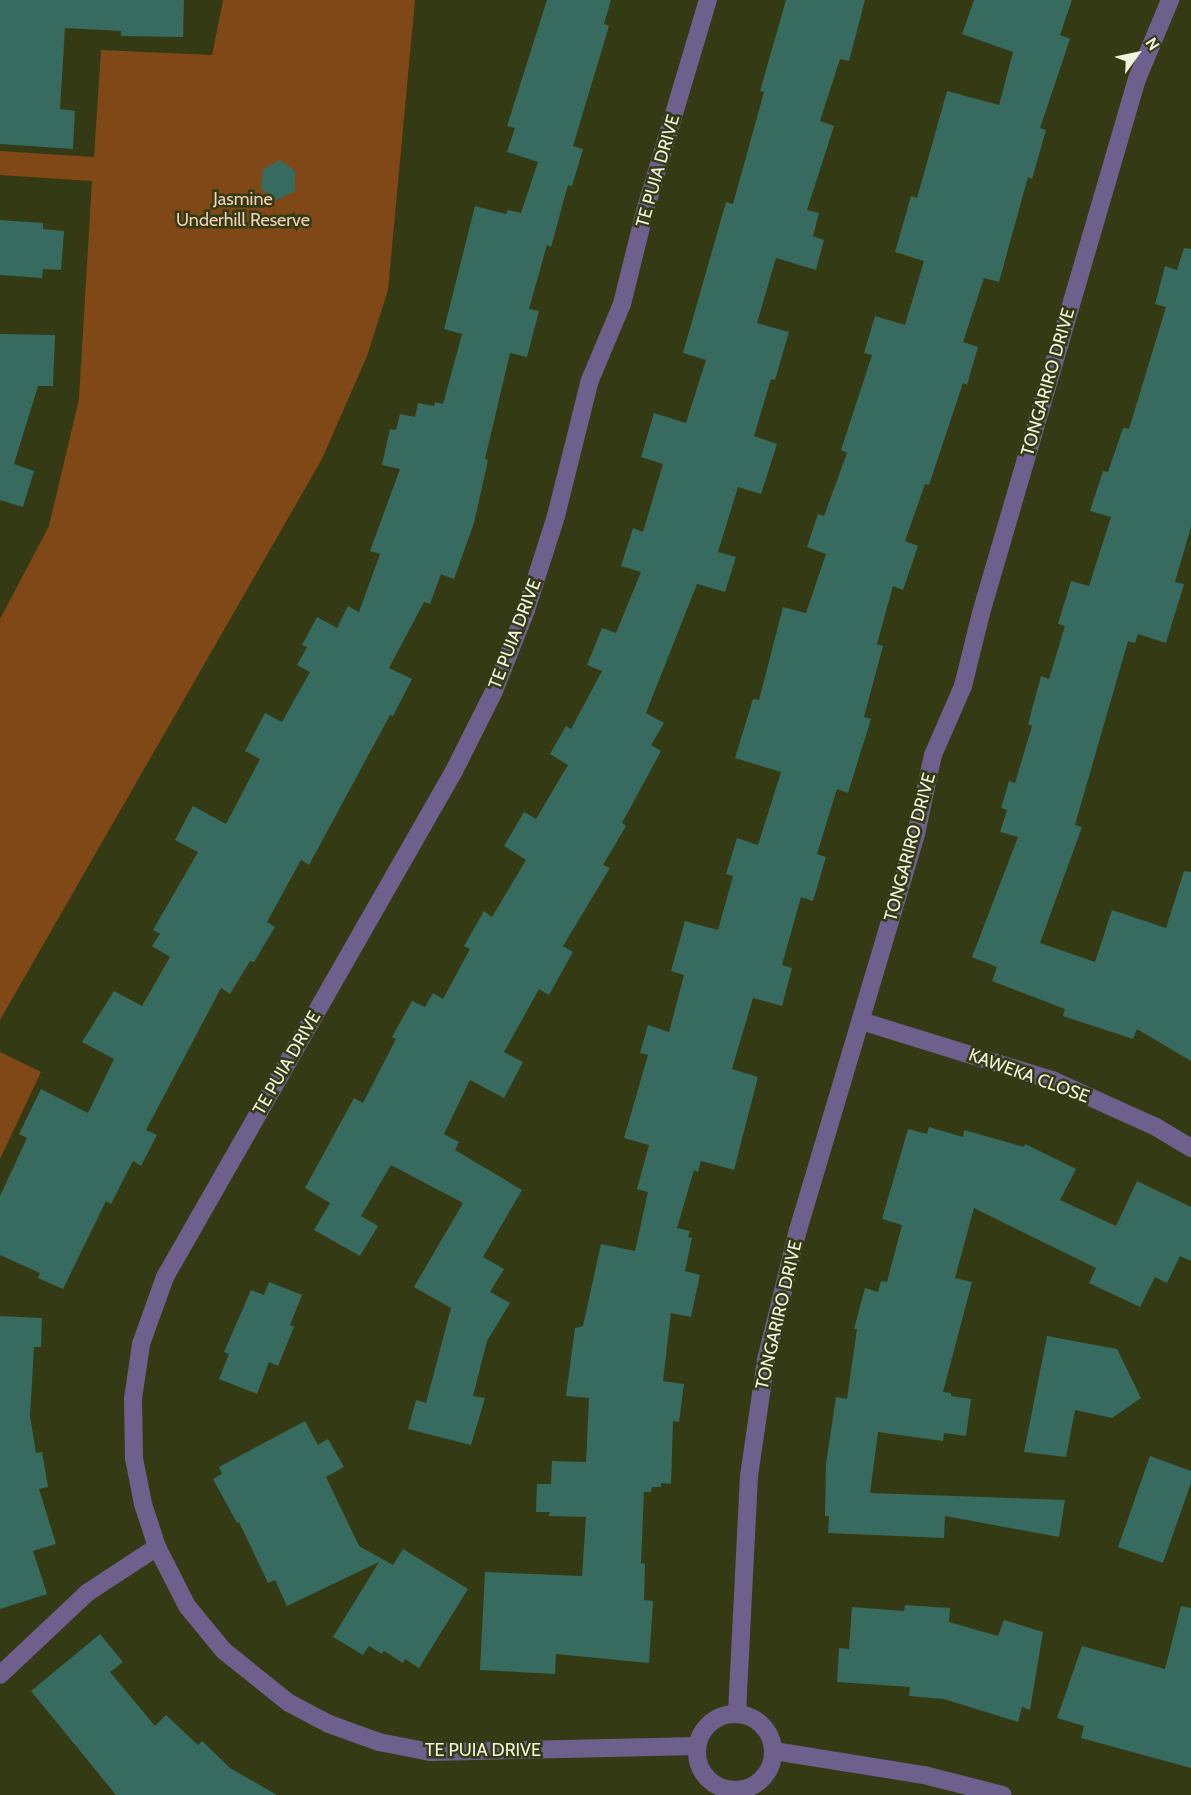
<!DOCTYPE html>
<html>
<head>
<meta charset="utf-8">
<style>
	body { margin:0 }
	#map { position:relative; width:1191px; height:1795px; overflow:hidden; background:#343a13; font-family:Cabin,sans-serif }
	div>[style] { position:absolute }
	.green>* { inset:0; background:#804816 }
	.building>* { inset:0; background:#376b60 }
	.minor>* { height:18px; margin:-9px; padding:0 9px; transform-origin:9px; border-radius:9px; background:#6e608d }
	.minor>.ring { margin:-9px; padding:0; box-sizing:content-box; background:none; border:18px solid #6e608d; border-radius:50% }
	span { translate:-50% -50%; white-space:nowrap; text-align:center; line-height:1.15; -webkit-text-stroke:5px #343a13; paint-order:stroke }
	.street-label { font-size:18px; color:#eff4de }
	.park-label { font-size:18px; color:#f3d0b7 }
	.north { position:absolute; left:1107px; top:24px; width:60px; height:60px; -webkit-text-stroke:4px #343a13; paint-order:stroke; rotate:57deg; font-size:16px; font-weight:700; line-height:24px; text-align:center; color:#eff4de }
	.north::after { content:''; display:block; margin:auto; width:21px; height:27px; background:#eff4de; clip-path:polygon(50% 0,100% 100%,50% 72%,0 100%) }
</style>
</head>
<body>
<div id="map">
	<div class="green">
		<i style="clip-path:polygon(223px 0,415px 0,388px 290px,367px 356px,322px 459px,0 1020px,0 619px,49px 526px,79px 399px,92px 181px,0 175px,0 151px,94px 157px,101px 50px,212px 55px)"></i>
		<i style="clip-path:polygon(0 1052px,41px 1072px,0 1159px)"></i>
	</div>
	<div class="building">
		<i style="clip-path:polygon(0 0,184px 0,183px 37px,121px 36px,121px 31px,65px 28px,60px 109px,75px 111px,73px 149px,0 144px)"></i>
		<i style="clip-path:polygon(547px 0,611px 0,604px 24px,609px 26px,573px 146px,583px 149px,572px 186px,568px 185px,551px 247px,547px 245px,529px 309px,539px 311px,527px 357px,510px 353px,485px 459px,488px 460px,474px 523px,454px 579px,441px 574px,430px 604px,424px 602px,389px 668px,412px 679px,393px 716px,390px 715px,309px 865px,301px 860px,267px 922px,275px 927px,254px 962px,250px 961px,230px 994px,221px 988px,146px 1130px,157px 1135px,141px 1166px,133px 1161px,111px 1204px,106px 1201px,63px 1289px,38px 1278px,40px 1273px,0 1255px,0 1196px,27px 1138px,19px 1134px,41px 1089px,88px 1113px,114px 1059px,82px 1042px,114px 991px,142px 1006px,170px 957px,152px 946px,160px 934px,153px 930px,198px 852px,175px 840px,193px 806px,226px 824px,260px 759px,245px 751px,265px 713px,282px 722px,310px 672px,297px 665px,307px 647px,302px 645px,317px 617px,337px 628px,348px 606px,359px 612px,380px 554px,370px 551px,400px 469px,382px 465px,390px 429px,396px 430px,400px 414px,415px 417px,418px 403px,434px 406px,435px 402px,443px 404px,462px 334px,444px 329px,475px 206px,506px 214px,508px 210px,521px 213px,538px 162px,507px 152px,515px 128px,507px 126px)"></i>
		<i style="clip-path:polygon(786px 0,865px 0,849px 61px,840px 59px,820px 121px,834px 126px,807px 210px,819px 213px,813px 236px,824px 240px,816px 270px,776px 258px,757px 323px,789px 332px,775px 380px,771px 379px,754px 436px,777px 444px,761px 494px,738px 487px,718px 552px,736px 557px,725px 592px,697px 584px,646px 713px,664px 723px,651px 745px,661px 751px,622px 823px,626px 826px,603px 865px,610px 868px,563px 946px,573px 952px,549px 995px,539px 989px,504px 1052px,523px 1062px,504px 1098px,470px 1080px,444px 1134px,459px 1142px,455px 1150px,522px 1190px,483px 1257px,504px 1269px,490px 1292px,510px 1303px,487px 1341px,473px 1396px,485px 1398px,471px 1445px,408px 1429px,416px 1400px,426px 1403px,451px 1308px,414px 1287px,463px 1203px,391px 1165px,361px 1216px,378px 1226px,360px 1256px,314px 1230px,330px 1203px,305px 1188px,354px 1098px,363px 1103px,396px 1039px,392px 1037px,412px 1001px,425px 1007px,433px 993px,443px 999px,470px 949px,464px 946px,484px 911px,492px 917px,526px 860px,504px 846px,524px 812px,536px 819px,568px 765px,550px 754px,566px 726px,571px 729px,602px 671px,587px 665px,602px 628px,616px 633px,641px 572px,621px 566px,633px 528px,643px 532px,663px 464px,641px 457px,654px 413px,686px 423px,706px 360px,683px 353px,726px 202px,733px 204px,764px 92px,760px 91px)"></i>
		<i style="clip-path:polygon(974px 0,1072px 0,1060px 35px,1070px 39px,1040px 128px,1046px 130px,1032px 179px,1028px 177px,999px 282px,984px 278px,963px 342px,978px 347px,967px 385px,963px 383px,929px 485px,925px 484px,905px 541px,918px 546px,903px 590px,893px 586px,877px 644px,883px 646px,864px 717px,871px 719px,848px 793px,837px 789px,817px 854px,826px 857px,813px 901px,801px 897px,782px 965px,792px 968px,782px 1006px,753px 998px,732px 1069px,758px 1077px,734px 1170px,701px 1161px,698px 1172px,694px 1170px,677px 1228px,690px 1231px,688px 1237px,692px 1238px,685px 1271px,700px 1275px,691px 1317px,671px 1313px,663px 1381px,684px 1384px,679px 1422px,673px 1421px,671px 1484px,661px 1483px,661px 1487px,652px 1487px,651px 1492px,644px 1492px,641px 1563px,645px 1564px,644px 1600px,653px 1601px,649px 1663px,556px 1654px,555px 1674px,480px 1670px,485px 1572px,582px 1576px,586px 1517px,549px 1516px,550px 1512px,536px 1512px,537px 1484px,551px 1484px,552px 1461px,586px 1462px,589px 1398px,566px 1396px,575px 1328px,583px 1326px,601px 1244px,635px 1251px,648px 1192px,637px 1189px,649px 1145px,624px 1138px,648px 1055px,640px 1053px,648px 1025px,669px 1032px,684px 975px,671px 971px,685px 921px,718px 930px,733px 876px,726px 874px,737px 838px,758px 845px,781px 772px,735px 758px,753px 699px,759px 700px,783px 607px,806px 613px,826px 554px,807px 547px,818px 514px,824px 516px,847px 453px,841px 450px,872px 355px,864px 353px,875px 316px,905px 325px,924px 261px,895px 252px,911px 196px,917px 198px,947px 91px,999px 105px,1013px 52px,962px 34px)"></i>
		<i style="clip-path:polygon(280px 160px,295px 171px,295px 191px,277px 200px,261px 189px,263px 169px)"></i>
		<i style="clip-path:polygon(0 220px,43px 223px,43px 229px,64px 231px,61px 270px,43px 269px,42px 278px,0 275px)"></i>
		<i style="clip-path:polygon(1184px 248px,1191px 249px,1191px 527px,1175px 582px,1184px 584px,1166px 643px,1138px 634px,1135px 643px,1128px 641px,1075px 825px,1082px 827px,1040px 943px,1095px 962px,1112px 910px,1166px 928px,1184px 871px,1191px 872px,1191px 1061px,1137px 1029px,1133px 1039px,1063px 1016px,1065px 1009px,992px 981px,997px 967px,972px 957px,1018px 837px,1000px 832px,1007px 810px,1001px 808px,1009px 781px,1015px 783px,1032px 726px,1028px 724px,1041px 676px,1049px 679px,1065px 626px,1058px 624px,1071px 581px,1089px 586px,1111px 517px,1090px 511px,1103px 471px,1108px 472px,1123px 428px,1129px 429px,1166px 307px,1155px 304px,1165px 266px,1177px 270px)"></i>
		<i style="clip-path:polygon(0 334px,55px 335px,53px 386px,38px 386px,14px 464px,34px 471px,23px 507px,0 500px)"></i>
		<i style="clip-path:polygon(929px 1127px,963px 1137px,964px 1130px,1024px 1147px,1025px 1144px,1076px 1169px,1060px 1200px,1116px 1226px,1137px 1181px,1191px 1207px,1191px 1261px,1180px 1256px,1167px 1283px,1155px 1277px,1140px 1307px,1089px 1283px,1096px 1268px,974px 1208px,955px 1278px,972px 1282px,943px 1392px,951px 1393px,951px 1396px,971px 1399px,966px 1436px,944px 1433px,943px 1441px,878px 1432px,870px 1493px,1065px 1500px,1059px 1537px,945px 1516px,944px 1538px,828px 1533px,829px 1516px,825px 1516px,826px 1464px,836px 1397px,847px 1399px,857px 1329px,854px 1329px,865px 1288px,878px 1292px,881px 1281px,887px 1282px,902px 1225px,882px 1219px,908px 1129px,927px 1134px)"></i>
		<i style="clip-path:polygon(269px 1282px,302px 1295px,290px 1325px,294px 1327px,278px 1366px,269px 1362px,257px 1394px,219px 1379px,229px 1354px,224px 1352px,251px 1290px,264px 1295px)"></i>
		<i style="clip-path:polygon(0 1316px,42px 1318px,41px 1347px,34px 1347px,30px 1416px,36px 1453px,42px 1452px,48px 1487px,39px 1489px,56px 1544px,33px 1551px,47px 1594px,0 1609px)"></i>
		<i style="clip-path:polygon(1047px 1336px,1117px 1349px,1141px 1398px,1112px 1418px,1075px 1410px,1066px 1457px,1024px 1452px)"></i>
		<i style="clip-path:polygon(305px 1421px,318px 1445px,328px 1439px,344px 1467px,326px 1477px,359px 1546px,393px 1565px,403px 1549px,468px 1589px,419px 1668px,405px 1659px,403px 1663px,384px 1651px,382px 1654px,369px 1646px,363px 1655px,333px 1637px,379px 1562px,287px 1606px,275px 1580px,268px 1583px,239px 1522px,237px 1523px,213px 1479px,222px 1474px,219px 1467px)"></i>
		<i style="clip-path:polygon(1150px 1456px,1191px 1471px,1191px 1483px,1163px 1563px,1118px 1547px)"></i>
		<i style="clip-path:polygon(905px 1605px,950px 1608px,949px 1622px,998px 1636px,1004px 1620px,1043px 1632px,1030px 1710px,1022px 1707px,1018px 1722px,944px 1699px,909px 1696px,910px 1687px,837px 1682px,839px 1648px,849px 1649px,852px 1607px,904px 1611px)"></i>
		<i style="clip-path:polygon(1181px 1606px,1191px 1608px,1191px 1768px,1081px 1738px,1084px 1726px,1057px 1718px,1082px 1646px,1165px 1669px)"></i>
		<i style="clip-path:polygon(100px 1634px,123px 1662px,110px 1672px,155px 1726px,166px 1715px,198px 1745px,202px 1741px,230px 1768px,277px 1795px,116px 1795px,31px 1691px)"></i>
	</div>
	<div class="minor">
		<i style="left:861px;top:1021px;width:200px;rotate:17.2deg"></i>
		<i style="left:1052px;top:1080px;width:114px;rotate:24.3deg"></i>
		<i style="left:1156px;top:1127px;width:41px;rotate:31deg"></i>
		<i style="left:0;top:1675px;width:120px;rotate:-43.3deg"></i>
		<i style="left:87px;top:1593px;width:84px;rotate:-33.3deg"></i>
		<i style="left:737px;top:1713px;width:237px;rotate:-87.1deg"></i>
		<i style="left:749px;top:1476px;width:117px;rotate:-81.7deg"></i>
		<i style="left:766px;top:1360px;width:134px;rotate:-76.2deg"></i>
		<i style="left:798px;top:1230px;width:413px;rotate:-73.4deg"></i>
		<i style="left:916px;top:834px;width:81px;rotate:-77.9deg"></i>
		<i style="left:933px;top:755px;width:75px;rotate:-66.5deg"></i>
		<i style="left:963px;top:686px;width:75px;rotate:-76.1deg"></i>
		<i style="left:981px;top:613px;width:556px;rotate:-73.72deg"></i>
		<i style="left:1137px;top:79px;width:86px;rotate:-67.3deg"></i>
		<i class="ring" style="left:697px;top:1714px;width:58px;height:58px"></i>
		<i style="left:697px;top:1746px;width:267px;rotate:178.7deg"></i>
		<i style="left:430px;top:1752px;width:52px;rotate:-168.9deg"></i>
		<i style="left:379px;top:1742px;width:53px;rotate:-160.2deg"></i>
		<i style="left:329px;top:1724px;width:45px;rotate:-152.3deg"></i>
		<i style="left:289px;top:1703px;width:83px;rotate:-141.3deg"></i>
		<i style="left:224px;top:1651px;width:58px;rotate:-129.4deg"></i>
		<i style="left:187px;top:1606px;width:66px;rotate:-117deg"></i>
		<i style="left:157px;top:1547px;width:45px;rotate:-108deg"></i>
		<i style="left:143px;top:1504px;width:47px;rotate:-101.1deg"></i>
		<i style="left:134px;top:1458px;width:59px;rotate:-91deg"></i>
		<i style="left:133px;top:1399px;width:56px;rotate:-81.7deg"></i>
		<i style="left:141px;top:1344px;width:71px;rotate:-70.3deg"></i>
		<i style="left:165px;top:1277px;width:583px;rotate:-60.27deg"></i>
		<i style="left:454px;top:771px;width:89px;rotate:-63.4deg"></i>
		<i style="left:494px;top:691px;width:87px;rotate:-68.4deg"></i>
		<i style="left:526px;top:610px;width:99px;rotate:-72.3deg"></i>
		<i style="left:556px;top:516px;width:140px;rotate:-76deg"></i>
		<i style="left:590px;top:380px;width:82px;rotate:-67.2deg"></i>
		<i style="left:622px;top:304px;width:96px;rotate:-76.1deg"></i>
		<i style="left:645px;top:211px;width:220px;rotate:-73.4deg"></i>
		<i style="left:774px;top:1751px;width:152px;rotate:9.1deg"></i>
		<i style="left:924px;top:1775px;width:81px;rotate:14.2deg"></i>
	</div>
	<div class="street-label">
		<span style="left:658px;top:171px;rotate:-74deg">TE PUIA DRIVE</span>
		<span style="left:1048px;top:382px;rotate:-74deg">TONGARIRO DRIVE</span>
		<span style="left:515px;top:634px;rotate:-69deg">TE PUIA DRIVE</span>
		<span style="left:910px;top:847px;rotate:-75deg">TONGARIRO DRIVE</span>
		<span style="left:287px;top:1063px;rotate:-60deg">TE PUIA DRIVE</span>
		<span style="left:1029px;top:1076px;rotate:20deg">KAWEKA CLOSE</span>
		<span style="left:779px;top:1315px;rotate:-77deg">TONGARIRO DRIVE</span>
		<span style="left:483px;top:1750px">TE PUIA DRIVE</span>
	</div>
	<div class="park-label">
		<span style="left:243px;top:210px">Jasmine<br>Underhill Reserve</span>
	</div>
	<div class="north">N</div>
</div>
</body>
</html>
